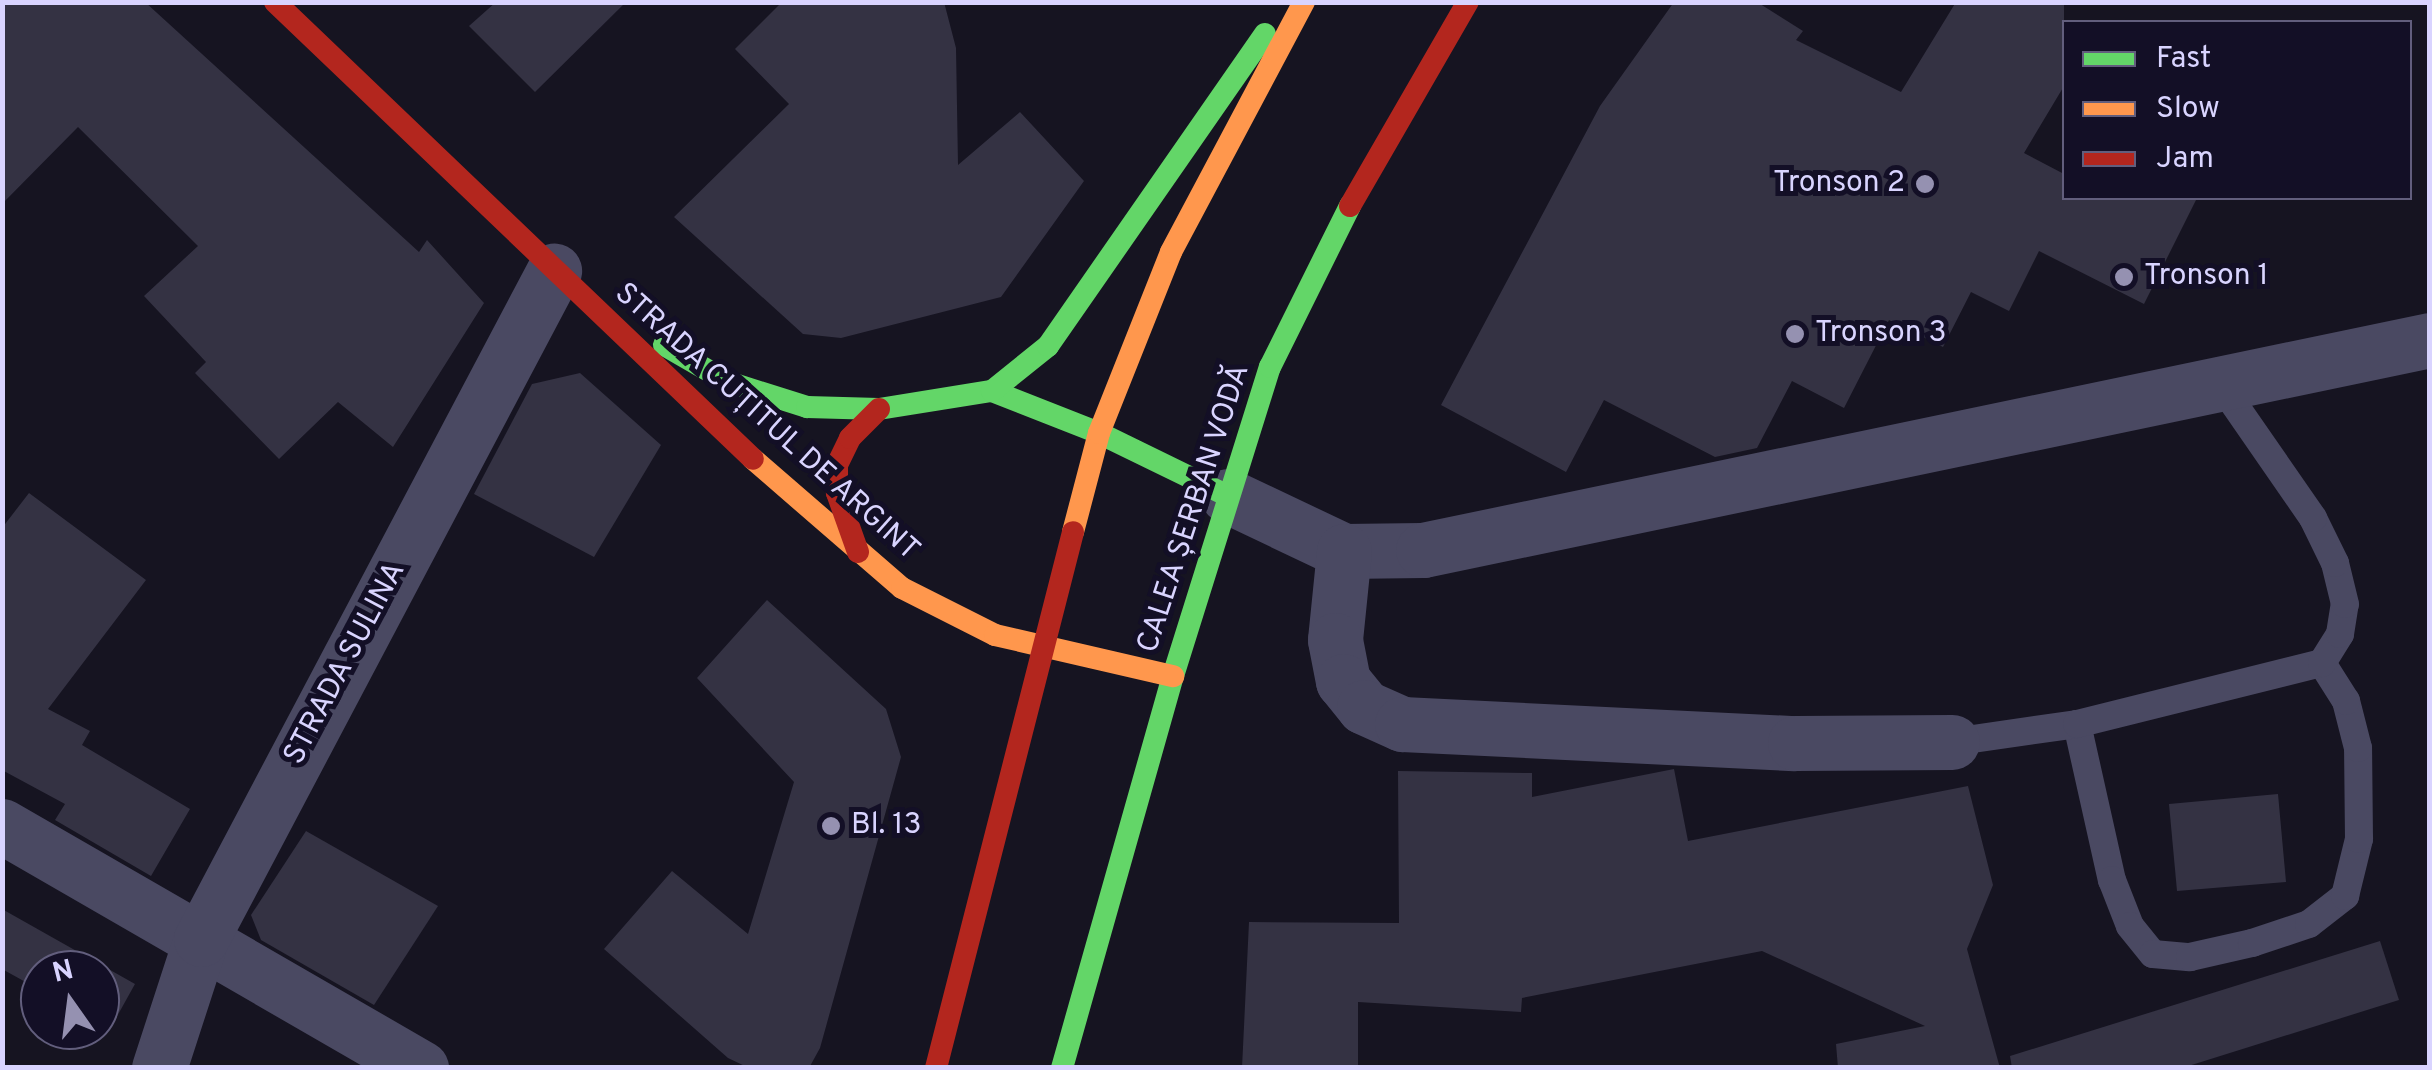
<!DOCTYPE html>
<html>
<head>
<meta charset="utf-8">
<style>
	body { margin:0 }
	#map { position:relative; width:2432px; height:1070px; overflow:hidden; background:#161421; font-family:Overpass,sans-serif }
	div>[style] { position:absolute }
	.building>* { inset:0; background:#343243 }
	.lane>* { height:28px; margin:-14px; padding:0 14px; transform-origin:14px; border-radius:14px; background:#4a4962 }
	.street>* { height:55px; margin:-27.5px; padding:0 27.5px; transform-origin:27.5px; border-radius:27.5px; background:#4a4962 }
	.fast>* { height:22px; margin:-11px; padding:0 11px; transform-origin:11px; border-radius:11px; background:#63d668 }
	.slow>* { height:22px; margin:-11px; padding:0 11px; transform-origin:11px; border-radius:11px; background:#ff974d }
	.jam>* { height:22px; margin:-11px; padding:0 11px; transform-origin:11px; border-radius:11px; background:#b3261e }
	.dots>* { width:28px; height:28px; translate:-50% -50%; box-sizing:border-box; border:5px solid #130f26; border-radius:50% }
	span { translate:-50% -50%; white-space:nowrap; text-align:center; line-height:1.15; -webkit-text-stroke:10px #130f26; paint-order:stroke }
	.poi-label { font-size:30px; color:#d9d4ff }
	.right { translate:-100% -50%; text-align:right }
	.left { translate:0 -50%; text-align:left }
	.street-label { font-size:30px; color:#d9d4ff }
	.frame { position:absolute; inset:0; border:5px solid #d9d4ff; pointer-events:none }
	.legend { position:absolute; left:2062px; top:20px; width:350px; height:180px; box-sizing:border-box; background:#130f26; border:2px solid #625e7d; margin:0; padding:12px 18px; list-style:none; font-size:30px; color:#d9d4ff }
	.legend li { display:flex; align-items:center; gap:20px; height:50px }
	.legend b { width:50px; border:2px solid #625e7d }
	.north { position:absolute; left:20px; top:950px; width:100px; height:100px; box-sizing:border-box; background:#130f26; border:2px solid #625e7d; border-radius:50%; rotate:346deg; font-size:28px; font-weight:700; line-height:40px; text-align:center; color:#d9d4ff }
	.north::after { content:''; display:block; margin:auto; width:35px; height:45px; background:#9591b1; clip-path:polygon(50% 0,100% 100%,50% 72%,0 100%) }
</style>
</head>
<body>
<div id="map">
	<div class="building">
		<i style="clip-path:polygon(2px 2px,145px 2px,419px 252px,427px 240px,484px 303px,393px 447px,338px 402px,279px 459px,195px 373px,206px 362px,144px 296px,198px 246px,78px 127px,2px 204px)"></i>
		<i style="clip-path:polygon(496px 2px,626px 2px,535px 92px,469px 26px)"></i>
		<i style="clip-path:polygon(782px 2px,944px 2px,956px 48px,958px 165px,1020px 112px,1084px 181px,1001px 297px,841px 338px,803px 334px,674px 217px,789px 104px,735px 49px)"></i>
		<i style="clip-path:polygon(1674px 2px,1757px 2px,1803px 31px,1796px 40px,1901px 92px,1956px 2px,2064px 2px,2064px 86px,2024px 153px,2064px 174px,2064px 198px,2197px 198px,2144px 304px,2039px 251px,2009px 311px,1971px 292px,1943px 347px,1889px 320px,1844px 408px,1792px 381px,1757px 448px,1715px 457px,1604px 400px,1566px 472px,1441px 405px,1600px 106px)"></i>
		<i style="clip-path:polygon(580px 373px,661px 445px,594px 557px,474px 494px,532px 384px)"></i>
		<i style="clip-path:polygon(29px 493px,146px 580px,48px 709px,90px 731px,82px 745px,190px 809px,151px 876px,55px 820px,65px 804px,2px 770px,2px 528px)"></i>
		<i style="clip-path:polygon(767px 600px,886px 709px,901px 757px,820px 1048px,809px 1068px,749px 1068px,728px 1058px,604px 949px,672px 871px,748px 934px,794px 782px,697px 678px)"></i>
		<i style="clip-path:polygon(1674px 769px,1688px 841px,1968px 786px,1993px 885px,1967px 949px,2000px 1068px,1838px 1068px,1836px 1044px,1925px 1026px,1762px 951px,1522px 998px,1521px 1012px,1358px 1002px,1358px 1068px,1242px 1068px,1249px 922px,1399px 923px,1398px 771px,1532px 773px,1532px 797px)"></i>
		<i style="clip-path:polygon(2278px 794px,2286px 882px,2177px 891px,2169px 804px)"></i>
		<i style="clip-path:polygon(306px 831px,438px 906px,374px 1005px,261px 940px,251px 915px)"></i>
		<i style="clip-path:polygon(2px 909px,135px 984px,110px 1029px,100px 1024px,100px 970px,40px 970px,40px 990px,2px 969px)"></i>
		<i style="clip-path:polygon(2380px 941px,2399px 1000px,2182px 1068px,2012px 1068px,2010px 1056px)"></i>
	</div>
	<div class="lane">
		<i style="left:2077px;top:724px;width:160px;rotate:77.4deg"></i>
		<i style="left:2112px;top:880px;width:49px;rotate:68.6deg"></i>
		<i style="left:2130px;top:926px;width:36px;rotate:51deg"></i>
		<i style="left:2153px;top:954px;width:37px;rotate:5deg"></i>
		<i style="left:2190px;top:957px;width:64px;rotate:-12.7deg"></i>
		<i style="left:2252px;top:943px;width:60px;rotate:-18.4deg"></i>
		<i style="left:2309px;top:924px;width:46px;rotate:-37.9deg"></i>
		<i style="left:2345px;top:896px;width:59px;rotate:-76.2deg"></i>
		<i style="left:2359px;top:839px;width:91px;rotate:-90.6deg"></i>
		<i style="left:2358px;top:748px;width:49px;rotate:-104.3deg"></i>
		<i style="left:2346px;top:701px;width:45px;rotate:-122.3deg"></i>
		<i style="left:1952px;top:742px;width:126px;rotate:-8.2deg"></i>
		<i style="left:2077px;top:724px;width:252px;rotate:-14deg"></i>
		<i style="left:2322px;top:663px;width:34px;rotate:-58deg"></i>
		<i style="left:2340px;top:634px;width:30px;rotate:-81deg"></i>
		<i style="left:2345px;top:604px;width:42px;rotate:-103.7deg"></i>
		<i style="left:2335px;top:563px;width:50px;rotate:-116.1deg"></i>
		<i style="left:2313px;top:518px;width:165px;rotate:-124.7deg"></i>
	</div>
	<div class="street">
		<i style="left:1228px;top:496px;width:128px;rotate:25.4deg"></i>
		<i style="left:1344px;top:551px;width:79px;rotate:-0.7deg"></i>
		<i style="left:1423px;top:550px;width:1029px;rotate:-11.78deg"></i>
		<i style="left:1344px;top:551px;width:89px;rotate:95.8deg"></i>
		<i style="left:1335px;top:640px;width:42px;rotate:79deg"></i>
		<i style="left:1343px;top:681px;width:33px;rotate:51deg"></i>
		<i style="left:1364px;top:707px;width:42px;rotate:24.1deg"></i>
		<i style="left:1402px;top:724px;width:393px;rotate:2.8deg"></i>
		<i style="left:1795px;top:743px;width:157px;rotate:-0.4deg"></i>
		<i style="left:2px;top:826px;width:484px;rotate:30deg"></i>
		<i style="left:159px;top:1068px;width:136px;rotate:-72deg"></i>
		<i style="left:201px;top:939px;width:756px;rotate:-62.15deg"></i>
	</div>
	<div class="fast">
		<i style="left:664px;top:345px;width:74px;rotate:30deg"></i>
		<i style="left:728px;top:382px;width:83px;rotate:17.6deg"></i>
		<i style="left:807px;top:407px;width:72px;rotate:1.6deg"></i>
		<i style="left:879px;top:409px;width:114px;rotate:-9.1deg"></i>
		<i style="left:992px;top:391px;width:115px;rotate:21.4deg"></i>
		<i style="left:1099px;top:433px;width:144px;rotate:26deg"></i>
		<i style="left:992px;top:391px;width:72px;rotate:-38.8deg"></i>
		<i style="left:1048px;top:346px;width:380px;rotate:-55.2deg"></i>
		<i style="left:1062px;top:1068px;width:407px;rotate:-74.2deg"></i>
		<i style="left:1173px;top:676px;width:324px;rotate:-72.6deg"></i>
		<i style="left:1270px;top:367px;width:180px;rotate:-63.6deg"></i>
	</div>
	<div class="slow">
		<i style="left:753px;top:459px;width:197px;rotate:40.9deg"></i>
		<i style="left:902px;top:588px;width:104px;rotate:26.8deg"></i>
		<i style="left:995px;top:635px;width:183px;rotate:13deg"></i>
		<i style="left:1073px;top:532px;width:102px;rotate:-75.3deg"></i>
		<i style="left:1099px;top:433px;width:195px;rotate:-68.3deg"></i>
		<i style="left:1171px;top:252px;width:283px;rotate:-62deg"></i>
	</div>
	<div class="jam">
		<i style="left:275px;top:2px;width:661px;rotate:43.71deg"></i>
		<i style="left:1350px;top:206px;width:236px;rotate:-60deg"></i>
		<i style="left:858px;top:552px;width:63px;rotate:-109.6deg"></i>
		<i style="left:837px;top:493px;width:28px;rotate:-90deg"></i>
		<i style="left:837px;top:465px;width:30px;rotate:-64deg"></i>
		<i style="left:850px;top:438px;width:41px;rotate:-45deg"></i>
		<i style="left:936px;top:1068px;width:553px;rotate:-75.66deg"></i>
	</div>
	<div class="dots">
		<i style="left:1925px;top:184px;background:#9591b1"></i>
		<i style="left:2124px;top:277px;background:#9591b1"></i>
		<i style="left:1795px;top:334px;background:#9591b1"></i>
		<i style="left:831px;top:826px;background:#9591b1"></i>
	</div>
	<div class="poi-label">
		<span class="right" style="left:1905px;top:184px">Tronson 2</span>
		<span class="left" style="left:2144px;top:277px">Tronson 1</span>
		<span class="left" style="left:1815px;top:334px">Tronson 3</span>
		<span class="left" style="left:851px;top:826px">Bl. 13</span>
	</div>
	<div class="street-label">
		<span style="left:766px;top:423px;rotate:42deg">STRADA CUȚITUL DE ARGINT</span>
		<span style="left:1195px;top:509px;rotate:-72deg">CALEA ȘERBAN VODĂ</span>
		<span style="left:346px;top:664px;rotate:-62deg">STRADA SULINA</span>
	</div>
	<div class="frame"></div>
	<ul class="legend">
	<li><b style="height:12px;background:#63d668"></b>Fast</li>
	<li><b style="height:12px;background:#ff974d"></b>Slow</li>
	<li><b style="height:12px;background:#b3261e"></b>Jam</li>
	</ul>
	<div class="north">N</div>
</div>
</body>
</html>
